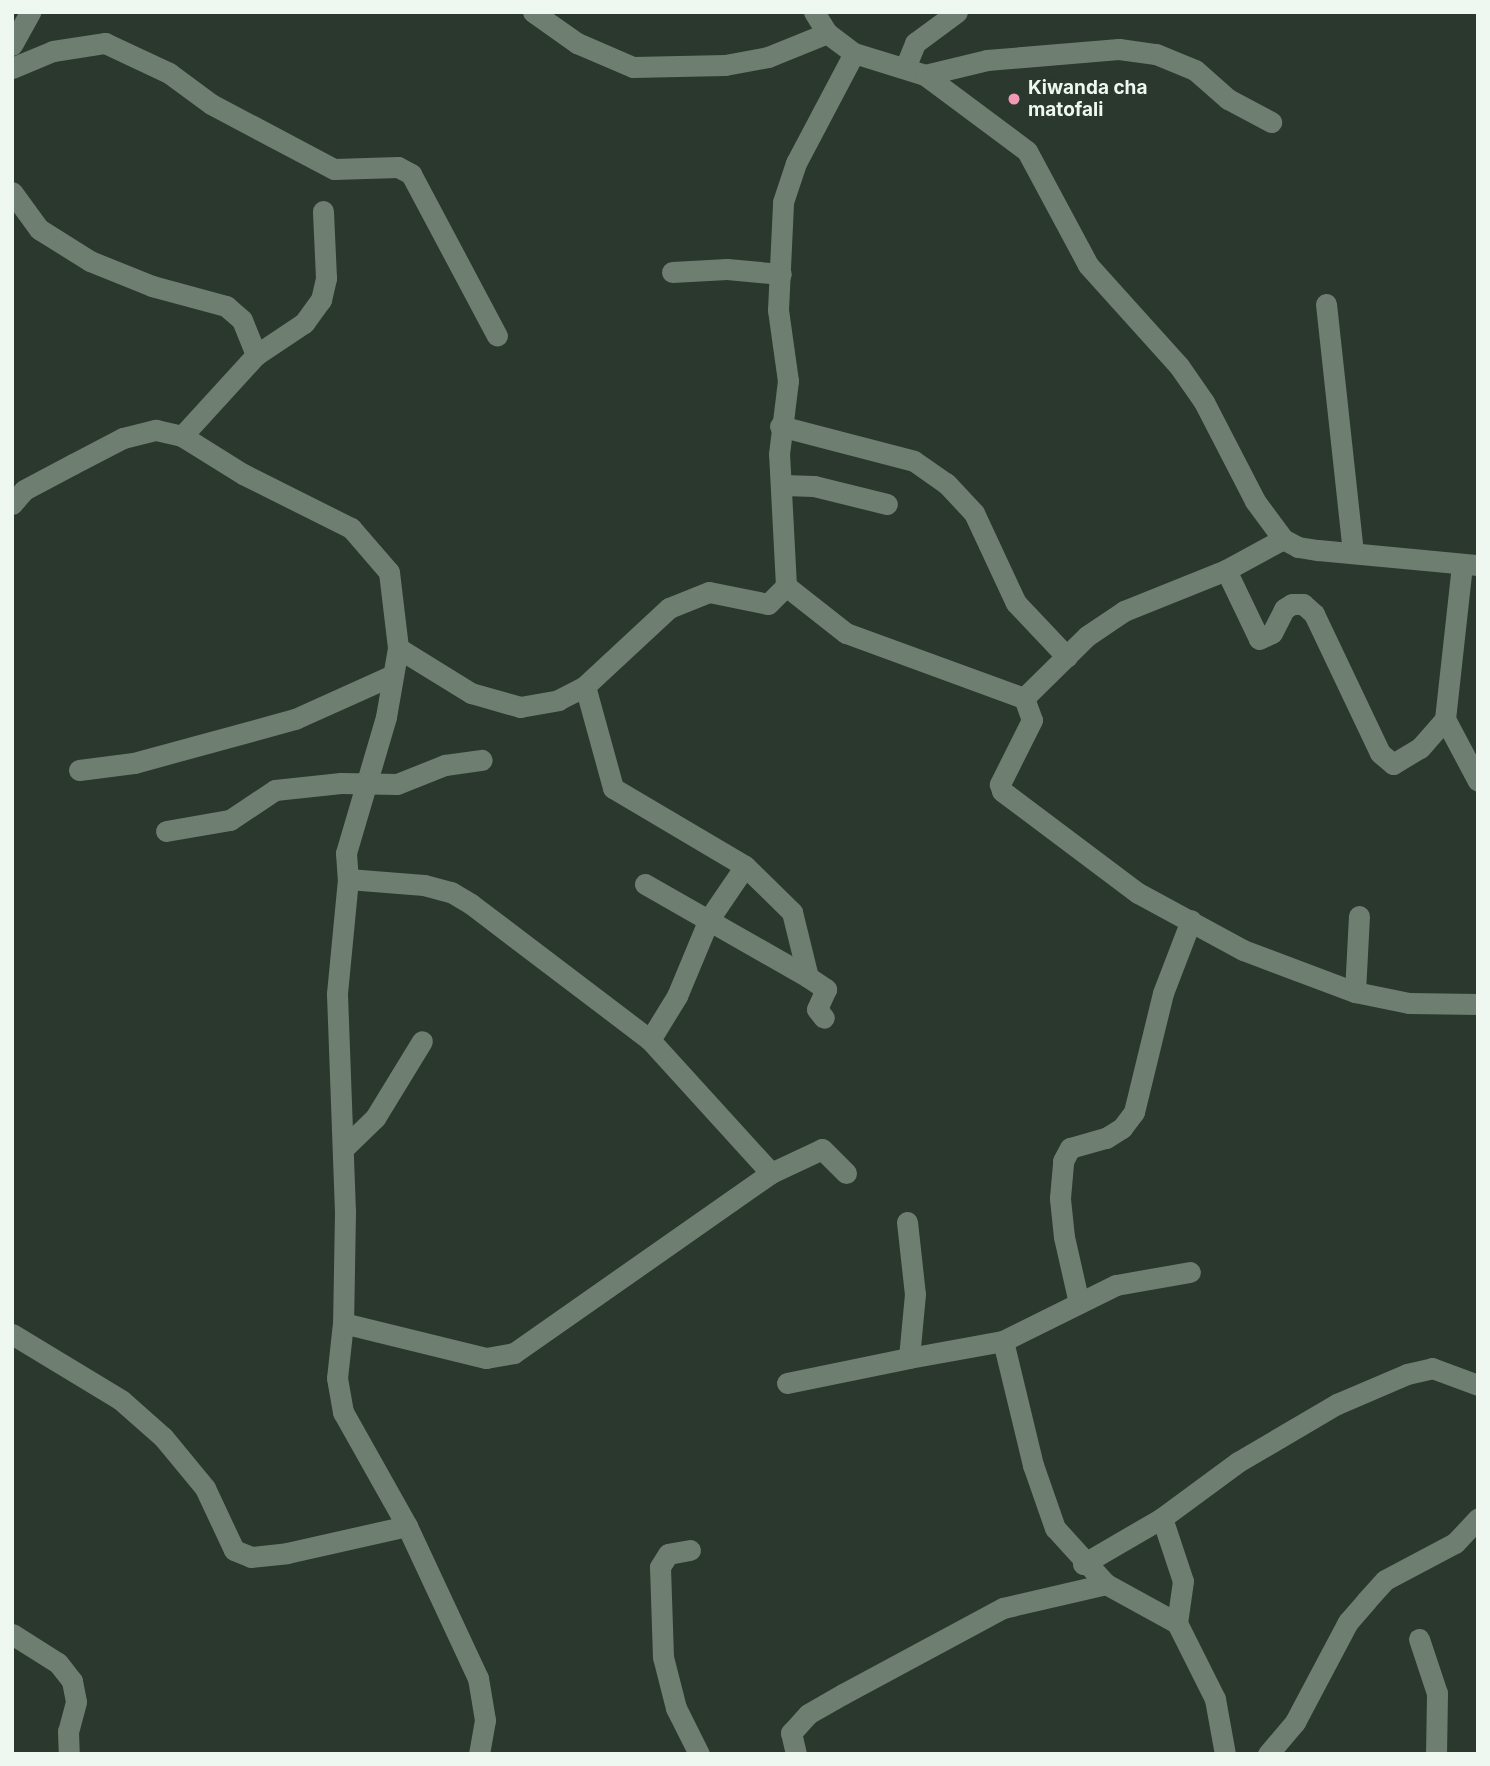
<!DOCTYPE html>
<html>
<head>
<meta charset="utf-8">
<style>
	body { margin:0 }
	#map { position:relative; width:1490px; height:1766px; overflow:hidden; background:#2a382d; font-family:Inter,sans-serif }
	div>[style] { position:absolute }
	.street>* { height:21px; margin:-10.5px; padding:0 10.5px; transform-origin:10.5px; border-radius:10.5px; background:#6e7e70 }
	.dots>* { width:19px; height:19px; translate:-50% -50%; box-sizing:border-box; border:4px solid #2a382d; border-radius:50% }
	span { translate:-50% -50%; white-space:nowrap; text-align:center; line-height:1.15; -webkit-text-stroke:7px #2a382d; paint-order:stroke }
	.poi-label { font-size:19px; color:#eef7f0; font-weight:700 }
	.left { translate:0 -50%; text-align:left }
	.frame { position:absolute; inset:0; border:14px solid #eef7f0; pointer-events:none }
</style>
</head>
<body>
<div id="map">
	<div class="street">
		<i style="left:533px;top:12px;width:54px;rotate:35.2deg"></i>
		<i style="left:577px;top:43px;width:61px;rotate:23.2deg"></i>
		<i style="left:633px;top:67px;width:92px;rotate:-1.2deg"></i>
		<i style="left:725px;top:65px;width:44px;rotate:-10.5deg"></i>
		<i style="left:768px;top:57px;width:64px;rotate:-22.1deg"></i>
		<i style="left:814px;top:12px;width:25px;rotate:58deg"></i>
		<i style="left:827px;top:33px;width:34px;rotate:37deg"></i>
		<i style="left:854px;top:53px;width:74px;rotate:17.2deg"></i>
		<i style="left:925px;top:75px;width:127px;rotate:36.7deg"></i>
		<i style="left:1027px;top:151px;width:129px;rotate:61.8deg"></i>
		<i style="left:1088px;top:265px;width:136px;rotate:48deg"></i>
		<i style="left:1179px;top:366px;width:44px;rotate:55.2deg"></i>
		<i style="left:1204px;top:402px;width:111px;rotate:62.7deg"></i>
		<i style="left:1255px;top:501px;width:47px;rotate:53.6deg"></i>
		<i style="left:1283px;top:539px;width:17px;rotate:28deg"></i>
		<i style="left:1298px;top:547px;width:20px;rotate:9deg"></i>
		<i style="left:1318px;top:550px;width:161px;rotate:5.4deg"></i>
		<i style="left:12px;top:45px;width:38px;rotate:-61deg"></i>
		<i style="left:12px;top:68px;width:44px;rotate:-22.5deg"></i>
		<i style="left:53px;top:51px;width:53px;rotate:-8.7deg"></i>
		<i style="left:105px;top:43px;width:71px;rotate:25.1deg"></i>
		<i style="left:169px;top:73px;width:52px;rotate:36.4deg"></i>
		<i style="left:211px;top:104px;width:139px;rotate:27.9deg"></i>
		<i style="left:334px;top:169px;width:64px;rotate:-1.8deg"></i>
		<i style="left:398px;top:167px;width:15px;rotate:28deg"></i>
		<i style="left:411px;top:174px;width:183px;rotate:62deg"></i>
		<i style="left:905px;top:68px;width:27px;rotate:-68deg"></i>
		<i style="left:915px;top:43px;width:52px;rotate:-36.4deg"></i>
		<i style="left:925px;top:75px;width:64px;rotate:-13.6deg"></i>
		<i style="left:987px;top:60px;width:132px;rotate:-4.8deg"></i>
		<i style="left:1119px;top:49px;width:37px;rotate:8deg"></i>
		<i style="left:1156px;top:54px;width:42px;rotate:22.3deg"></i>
		<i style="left:1195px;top:70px;width:44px;rotate:41.3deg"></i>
		<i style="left:1228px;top:99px;width:49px;rotate:28.1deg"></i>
		<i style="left:12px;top:192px;width:46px;rotate:53.9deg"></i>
		<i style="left:39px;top:229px;width:60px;rotate:32.1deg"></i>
		<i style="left:90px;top:261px;width:67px;rotate:22deg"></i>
		<i style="left:152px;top:286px;width:77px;rotate:15.1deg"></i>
		<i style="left:226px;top:306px;width:21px;rotate:41deg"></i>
		<i style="left:242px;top:320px;width:38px;rotate:68deg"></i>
		<i style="left:256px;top:355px;width:110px;rotate:132.4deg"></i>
		<i style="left:672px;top:272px;width:55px;rotate:-3.1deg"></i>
		<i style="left:727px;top:269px;width:54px;rotate:5.3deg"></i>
		<i style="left:1326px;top:304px;width:249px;rotate:83.8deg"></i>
		<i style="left:256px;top:355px;width:58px;rotate:-33.7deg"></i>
		<i style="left:304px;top:323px;width:29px;rotate:-54deg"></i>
		<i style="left:321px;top:300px;width:23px;rotate:-77deg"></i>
		<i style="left:326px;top:278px;width:67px;rotate:-92.6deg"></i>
		<i style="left:780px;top:426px;width:138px;rotate:14.6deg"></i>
		<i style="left:914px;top:461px;width:39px;rotate:35deg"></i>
		<i style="left:946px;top:483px;width:41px;rotate:47deg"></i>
		<i style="left:974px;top:513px;width:99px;rotate:65deg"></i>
		<i style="left:1016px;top:603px;width:74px;rotate:46.6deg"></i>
		<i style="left:783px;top:485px;width:31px;rotate:2deg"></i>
		<i style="left:814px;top:486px;width:75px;rotate:13.9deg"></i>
		<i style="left:12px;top:504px;width:18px;rotate:-49deg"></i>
		<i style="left:24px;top:490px;width:55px;rotate:-28deg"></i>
		<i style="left:73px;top:464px;width:56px;rotate:-27.5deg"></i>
		<i style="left:123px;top:438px;width:34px;rotate:-14deg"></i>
		<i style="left:156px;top:430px;width:27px;rotate:13deg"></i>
		<i style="left:182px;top:436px;width:72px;rotate:31.9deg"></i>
		<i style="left:243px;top:474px;width:121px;rotate:26.6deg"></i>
		<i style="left:351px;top:528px;width:58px;rotate:49.2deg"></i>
		<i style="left:389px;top:572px;width:77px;rotate:83.2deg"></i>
		<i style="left:398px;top:648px;width:70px;rotate:99.9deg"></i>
		<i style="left:386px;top:717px;width:142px;rotate:106.4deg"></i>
		<i style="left:346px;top:853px;width:26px;rotate:86deg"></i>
		<i style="left:348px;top:879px;width:116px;rotate:95.5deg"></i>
		<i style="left:337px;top:994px;width:218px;rotate:87.9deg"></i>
		<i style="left:345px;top:1212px;width:111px;rotate:91deg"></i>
		<i style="left:343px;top:1323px;width:55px;rotate:96.2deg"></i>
		<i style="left:337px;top:1378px;width:35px;rotate:80deg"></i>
		<i style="left:343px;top:1412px;width:131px;rotate:60.7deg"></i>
		<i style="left:407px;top:1526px;width:168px;rotate:65deg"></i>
		<i style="left:478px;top:1678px;width:43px;rotate:80.5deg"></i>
		<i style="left:485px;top:1720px;width:35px;rotate:100deg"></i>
		<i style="left:1226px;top:570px;width:76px;rotate:64.4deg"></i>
		<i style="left:1259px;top:639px;width:14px;rotate:-25deg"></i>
		<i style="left:1272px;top:633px;width:27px;rotate:-63deg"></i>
		<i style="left:1284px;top:609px;width:9px;rotate:-32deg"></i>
		<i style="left:1292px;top:604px;width:11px"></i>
		<i style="left:1303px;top:604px;width:15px;rotate:42deg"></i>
		<i style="left:1314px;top:614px;width:154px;rotate:64.6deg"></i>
		<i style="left:1380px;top:753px;width:17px;rotate:40deg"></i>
		<i style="left:1393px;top:764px;width:31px;rotate:-31deg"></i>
		<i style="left:1420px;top:748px;width:38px;rotate:-49deg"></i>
		<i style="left:1445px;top:719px;width:156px;rotate:-83.7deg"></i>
		<i style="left:786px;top:586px;width:132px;rotate:-93deg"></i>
		<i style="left:779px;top:454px;width:74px;rotate:-83deg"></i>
		<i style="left:788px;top:381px;width:72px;rotate:-98deg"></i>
		<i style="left:778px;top:310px;width:108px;rotate:-87.3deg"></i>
		<i style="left:783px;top:202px;width:41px;rotate:-71.6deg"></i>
		<i style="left:796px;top:163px;width:124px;rotate:-62.2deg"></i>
		<i style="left:398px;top:648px;width:86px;rotate:31.7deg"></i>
		<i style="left:471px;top:693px;width:51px;rotate:15.9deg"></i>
		<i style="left:520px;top:707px;width:39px;rotate:-10deg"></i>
		<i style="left:558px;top:700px;width:30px;rotate:-27deg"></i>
		<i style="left:585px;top:686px;width:115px;rotate:-42.9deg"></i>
		<i style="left:669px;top:608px;width:43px;rotate:-21.8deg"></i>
		<i style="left:709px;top:592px;width:60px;rotate:11.5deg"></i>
		<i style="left:768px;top:604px;width:25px;rotate:-45deg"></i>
		<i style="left:786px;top:586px;width:76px;rotate:38.1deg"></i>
		<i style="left:846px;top:633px;width:189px;rotate:20.1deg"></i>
		<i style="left:1024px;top:698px;width:88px;rotate:-44.5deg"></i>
		<i style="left:1087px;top:636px;width:45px;rotate:-34deg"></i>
		<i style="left:1124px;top:611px;width:110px;rotate:-21.9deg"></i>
		<i style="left:1226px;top:570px;width:65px;rotate:-28.5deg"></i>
		<i style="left:585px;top:686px;width:106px;rotate:74.6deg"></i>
		<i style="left:613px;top:788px;width:153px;rotate:30.6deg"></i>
		<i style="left:745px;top:866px;width:66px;rotate:44.4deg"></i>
		<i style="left:792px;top:912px;width:67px;rotate:76.2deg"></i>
		<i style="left:808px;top:977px;width:22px;rotate:34deg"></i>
		<i style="left:826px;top:989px;width:22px;rotate:114deg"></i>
		<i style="left:817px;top:1009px;width:11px;rotate:52deg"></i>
		<i style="left:1024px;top:698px;width:23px;rotate:70deg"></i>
		<i style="left:1032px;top:720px;width:72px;rotate:116.6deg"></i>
		<i style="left:1000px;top:784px;width:7px;rotate:74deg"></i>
		<i style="left:1002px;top:791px;width:170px;rotate:36.9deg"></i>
		<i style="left:1138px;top:893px;width:119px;rotate:28.5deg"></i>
		<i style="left:1243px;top:950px;width:120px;rotate:20.6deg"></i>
		<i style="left:1355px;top:992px;width:55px;rotate:11.5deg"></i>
		<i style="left:1409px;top:1003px;width:69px;rotate:0.8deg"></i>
		<i style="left:1445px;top:719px;width:70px;rotate:62deg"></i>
		<i style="left:79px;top:770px;width:55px;rotate:-7.3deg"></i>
		<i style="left:134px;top:763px;width:167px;rotate:-15.3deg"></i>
		<i style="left:295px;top:719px;width:107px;rotate:-24.2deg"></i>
		<i style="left:166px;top:831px;width:65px;rotate:-9.8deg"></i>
		<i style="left:230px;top:820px;width:54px;rotate:-33.7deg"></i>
		<i style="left:275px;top:790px;width:66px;rotate:-6.1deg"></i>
		<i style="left:341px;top:783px;width:56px;rotate:1deg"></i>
		<i style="left:397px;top:784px;width:52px;rotate:-21.6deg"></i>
		<i style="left:445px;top:765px;width:37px;rotate:-8deg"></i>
		<i style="left:348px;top:879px;width:76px;rotate:4.5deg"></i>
		<i style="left:424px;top:885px;width:28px;rotate:15deg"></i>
		<i style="left:451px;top:892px;width:23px;rotate:31deg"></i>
		<i style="left:471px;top:904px;width:225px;rotate:37.2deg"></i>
		<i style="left:650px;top:1040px;width:180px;rotate:47.7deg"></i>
		<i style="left:645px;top:884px;width:188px;rotate:29.7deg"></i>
		<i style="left:1355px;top:992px;width:76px;rotate:-87deg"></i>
		<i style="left:650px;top:1040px;width:52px;rotate:-58.5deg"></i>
		<i style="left:677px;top:996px;width:83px;rotate:-67.4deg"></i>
		<i style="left:709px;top:919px;width:64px;rotate:-55.8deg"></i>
		<i style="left:344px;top:1148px;width:43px;rotate:-44.1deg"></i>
		<i style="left:375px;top:1118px;width:90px;rotate:-58.6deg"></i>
		<i style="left:907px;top:1222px;width:72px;rotate:83.7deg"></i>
		<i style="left:915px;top:1294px;width:64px;rotate:95.4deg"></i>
		<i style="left:909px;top:1358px;width:96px;rotate:-10.3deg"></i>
		<i style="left:1003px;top:1341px;width:126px;rotate:-26.4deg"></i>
		<i style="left:1116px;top:1285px;width:75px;rotate:-10deg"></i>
		<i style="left:1079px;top:1303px;width:68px;rotate:-102.8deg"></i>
		<i style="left:1064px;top:1237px;width:39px;rotate:-96deg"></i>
		<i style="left:1060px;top:1198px;width:37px;rotate:-85deg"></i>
		<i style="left:1063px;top:1161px;width:15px;rotate:-62deg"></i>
		<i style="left:1070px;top:1148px;width:37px;rotate:-16deg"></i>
		<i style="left:1106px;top:1138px;width:19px;rotate:-32deg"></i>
		<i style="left:1122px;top:1128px;width:20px;rotate:-53deg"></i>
		<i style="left:1134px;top:1112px;width:122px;rotate:-76.3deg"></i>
		<i style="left:1163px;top:993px;width:78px;rotate:-69deg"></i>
		<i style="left:343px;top:1323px;width:147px;rotate:13.8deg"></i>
		<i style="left:486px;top:1358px;width:28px;rotate:-10deg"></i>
		<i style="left:514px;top:1353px;width:314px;rotate:-35deg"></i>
		<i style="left:771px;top:1173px;width:56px;rotate:-25.2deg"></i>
		<i style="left:822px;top:1149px;width:34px;rotate:45deg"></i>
		<i style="left:12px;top:1334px;width:127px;rotate:31.2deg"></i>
		<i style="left:121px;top:1400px;width:56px;rotate:41.4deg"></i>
		<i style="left:163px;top:1437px;width:66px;rotate:50.5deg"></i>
		<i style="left:205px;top:1488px;width:68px;rotate:64.9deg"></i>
		<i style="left:234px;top:1550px;width:18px;rotate:22deg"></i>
		<i style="left:251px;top:1557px;width:36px;rotate:-6deg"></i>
		<i style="left:287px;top:1553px;width:123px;rotate:-12.7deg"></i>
		<i style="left:1003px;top:1341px;width:128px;rotate:76.4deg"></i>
		<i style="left:1033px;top:1465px;width:67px;rotate:70.8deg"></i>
		<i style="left:1055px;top:1528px;width:76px;rotate:47.7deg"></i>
		<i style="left:1106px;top:1584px;width:81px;rotate:28.8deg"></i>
		<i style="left:1177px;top:1623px;width:85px;rotate:63.4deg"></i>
		<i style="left:1215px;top:1699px;width:56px;rotate:79.7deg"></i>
		<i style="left:787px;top:1383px;width:125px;rotate:-11.6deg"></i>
		<i style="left:1162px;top:1518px;width:66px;rotate:71.6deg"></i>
		<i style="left:1183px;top:1581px;width:42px;rotate:98.1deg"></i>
		<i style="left:690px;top:1550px;width:22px;rotate:170deg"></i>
		<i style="left:668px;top:1554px;width:15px;rotate:122deg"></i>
		<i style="left:660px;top:1567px;width:90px;rotate:88.1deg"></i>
		<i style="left:663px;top:1657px;width:53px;rotate:75.7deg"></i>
		<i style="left:676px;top:1708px;width:51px;rotate:63.4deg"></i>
		<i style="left:1083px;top:1564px;width:91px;rotate:-30.2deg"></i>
		<i style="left:1162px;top:1518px;width:94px;rotate:-36.4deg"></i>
		<i style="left:1238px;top:1462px;width:115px;rotate:-30.4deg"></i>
		<i style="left:1337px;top:1404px;width:76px;rotate:-23.2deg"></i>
		<i style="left:1407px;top:1374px;width:26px;rotate:-13deg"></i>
		<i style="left:1432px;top:1368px;width:49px;rotate:20.3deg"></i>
		<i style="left:12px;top:1634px;width:54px;rotate:32.2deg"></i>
		<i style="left:58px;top:1663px;width:23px;rotate:52deg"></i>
		<i style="left:72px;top:1681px;width:21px;rotate:79deg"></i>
		<i style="left:76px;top:1702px;width:30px;rotate:105deg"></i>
		<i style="left:68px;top:1731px;width:23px;rotate:88deg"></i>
		<i style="left:1419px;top:1639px;width:57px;rotate:71.6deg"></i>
		<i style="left:1437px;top:1693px;width:61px;rotate:90.9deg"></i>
		<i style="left:796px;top:1754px;width:22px;rotate:-103deg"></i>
		<i style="left:791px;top:1733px;width:25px;rotate:-48deg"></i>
		<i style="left:808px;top:1714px;width:40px;rotate:-29.7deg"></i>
		<i style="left:843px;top:1694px;width:182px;rotate:-28.3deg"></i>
		<i style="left:1003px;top:1608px;width:106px;rotate:-13.1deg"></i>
		<i style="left:1268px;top:1754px;width:42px;rotate:-49.8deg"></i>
		<i style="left:1295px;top:1722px;width:113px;rotate:-62.1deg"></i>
		<i style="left:1348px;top:1622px;width:28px;rotate:-49deg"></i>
		<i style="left:1366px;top:1601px;width:28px;rotate:-48deg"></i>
		<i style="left:1385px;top:1580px;width:79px;rotate:-27.9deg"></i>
		<i style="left:1455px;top:1543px;width:34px;rotate:-47deg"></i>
	</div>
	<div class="dots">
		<i style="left:1014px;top:99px;background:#f09ab5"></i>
	</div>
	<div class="poi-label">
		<span class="left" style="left:1028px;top:99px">Kiwanda cha<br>matofali</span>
	</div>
	<div class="frame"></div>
</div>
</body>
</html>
